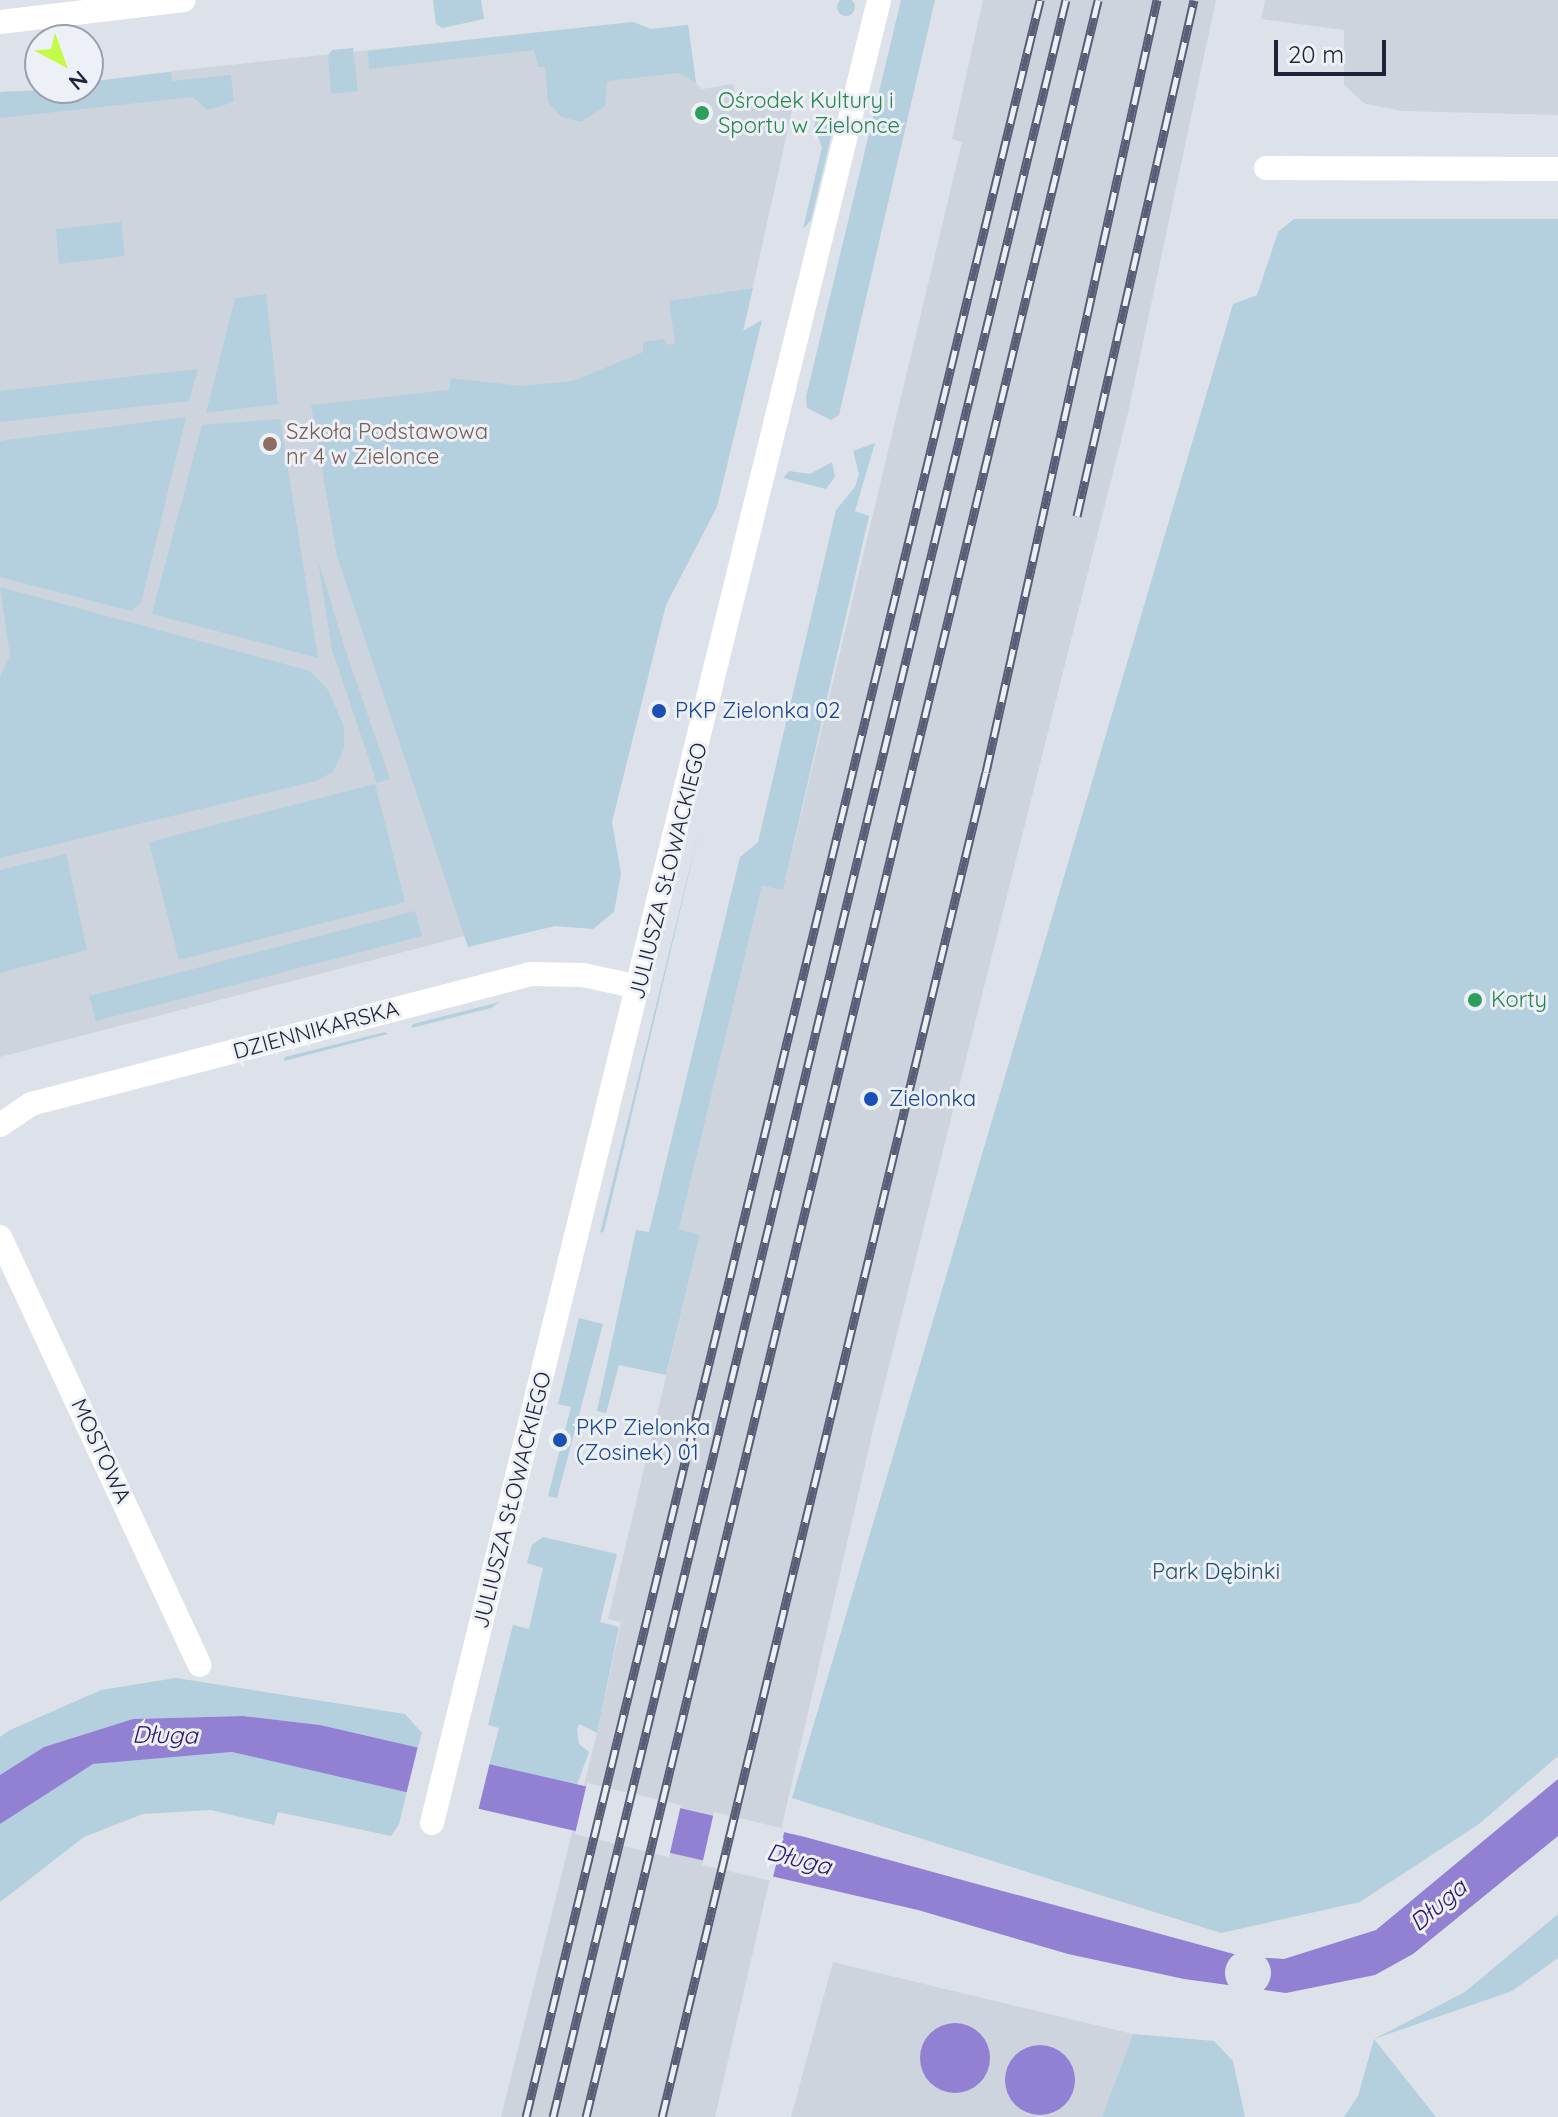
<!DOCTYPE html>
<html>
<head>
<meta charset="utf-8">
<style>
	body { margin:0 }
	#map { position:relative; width:1558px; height:2117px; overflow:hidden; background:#dde2ea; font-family:Quicksand,sans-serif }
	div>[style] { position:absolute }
	.built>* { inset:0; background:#ced4de }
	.green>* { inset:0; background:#b4cfdd }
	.round { border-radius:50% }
	.water>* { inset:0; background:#9280d3 }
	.pier>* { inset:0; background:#dde2ea }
	.minor>* { height:24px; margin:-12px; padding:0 12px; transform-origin:12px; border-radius:12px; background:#fff }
	.rail>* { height:9px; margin-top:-4.5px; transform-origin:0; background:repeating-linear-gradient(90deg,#edf1f7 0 18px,#575e76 0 36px); box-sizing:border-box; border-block:2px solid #575e76 }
	.dots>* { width:22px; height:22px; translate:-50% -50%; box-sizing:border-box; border:4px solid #edf1f7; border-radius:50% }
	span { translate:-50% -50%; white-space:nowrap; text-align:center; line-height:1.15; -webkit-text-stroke:6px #edf1f7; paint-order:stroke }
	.leisure-label { font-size:22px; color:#27864d }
	.left { translate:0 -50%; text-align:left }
	.education-label { font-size:22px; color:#785e54 }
	.transit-label { font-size:22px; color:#164399 }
	.street-label { font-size:22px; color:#1e233a }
	.park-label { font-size:22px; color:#265072 }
	.water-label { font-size:24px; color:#2c1578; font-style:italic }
	.north { position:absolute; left:24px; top:24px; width:80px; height:80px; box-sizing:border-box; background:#edf1f7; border:2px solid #9a9fab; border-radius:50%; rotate:139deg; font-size:22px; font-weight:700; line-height:32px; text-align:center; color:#1e233a }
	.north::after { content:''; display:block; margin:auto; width:28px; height:36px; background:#c4fa4a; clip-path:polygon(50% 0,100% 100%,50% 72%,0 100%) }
	.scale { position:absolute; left:1274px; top:40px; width:112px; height:36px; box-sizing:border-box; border:4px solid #1e233a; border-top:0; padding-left:10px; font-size:24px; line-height:28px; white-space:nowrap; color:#1e233a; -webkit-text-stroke:6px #edf1f7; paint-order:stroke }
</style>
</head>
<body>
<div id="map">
	<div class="built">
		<i style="clip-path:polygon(983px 0,1216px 0,1128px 413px,874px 1426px,715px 2117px,501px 2117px,597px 1733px,621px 1622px,608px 1619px,700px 1235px,679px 1229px,762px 886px,783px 890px,962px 142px,952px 139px)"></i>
		<i style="clip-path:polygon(1265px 0,1558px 0,1558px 115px,1403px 111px,1365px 104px,1344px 85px,1344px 30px,1261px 19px)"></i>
		<i style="clip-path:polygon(633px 22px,651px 29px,688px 25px,696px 83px,702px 89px,733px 84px,738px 107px,794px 102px,743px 331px,465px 936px,0 1057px,0 92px,88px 88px,88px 82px,173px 71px)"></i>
		<i style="clip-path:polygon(833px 1962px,1133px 2034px,1102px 2117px,791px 2117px)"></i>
	</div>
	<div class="green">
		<i class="round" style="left:837px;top:-2px;width:18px;height:18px"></i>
		<i style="clip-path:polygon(433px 0,481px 0,484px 19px,442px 28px,436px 24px)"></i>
		<i style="clip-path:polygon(901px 0,935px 0,839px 415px,831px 420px,807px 408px,806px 397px)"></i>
		<i style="clip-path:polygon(633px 22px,651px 29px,688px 25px,696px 83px,680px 73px,607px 81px,605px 106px,581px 122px,561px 117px,548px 102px,545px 67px,538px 67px,534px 50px,369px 69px,368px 51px)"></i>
		<i style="clip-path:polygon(353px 48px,358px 91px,331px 94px,328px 56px,332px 50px)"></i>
		<i style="clip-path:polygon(171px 72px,172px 81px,231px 75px,234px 102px,207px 110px,193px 97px,0 118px,0 92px,88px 88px,88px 82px)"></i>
		<i style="clip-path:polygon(817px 116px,835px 120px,811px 220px,803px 229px,822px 147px,814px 127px)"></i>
		<i style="clip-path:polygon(1294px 219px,1558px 219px,1558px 1756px,1479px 1824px,1360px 1902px,1221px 1933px,792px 1798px,1233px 304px,1257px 295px,1278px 232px)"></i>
		<i style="clip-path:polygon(121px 222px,125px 256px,59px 264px,56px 229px)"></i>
		<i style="clip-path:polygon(753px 288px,743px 331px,762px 320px,717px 507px,666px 605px,612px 822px,621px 874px,614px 912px,593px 929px,555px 926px,468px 947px,337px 556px,311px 405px,449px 390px,451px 378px,520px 386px,573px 381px,643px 352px,643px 342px,664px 339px,666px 345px,675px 343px,669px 301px)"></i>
		<i style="clip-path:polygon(266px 294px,278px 404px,206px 413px,235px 298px)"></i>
		<i style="clip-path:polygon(198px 369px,189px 401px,0 422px,0 391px)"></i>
		<i style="clip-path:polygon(186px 417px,141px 603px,131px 611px,0 577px,0 441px)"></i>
		<i style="clip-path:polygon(280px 419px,318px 658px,152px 614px,202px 425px)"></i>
		<i style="clip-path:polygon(875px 443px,855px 511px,869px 516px,783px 890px,762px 886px,679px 1229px,700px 1235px,666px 1375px,619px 1365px,606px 1413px,597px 1411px,636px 1230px,649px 1232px,740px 857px,758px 842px,836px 510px,855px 487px,859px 474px,853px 451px)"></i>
		<i style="clip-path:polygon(832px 462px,835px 477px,826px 489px,783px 478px,789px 471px,810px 474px)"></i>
		<i style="clip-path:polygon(318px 560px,346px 652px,390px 779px,377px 783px,332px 650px)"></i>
		<i style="clip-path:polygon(0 587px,310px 671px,328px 690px,344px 727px,344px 748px,333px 772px,316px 781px,0 858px,0 677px,10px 655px)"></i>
		<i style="clip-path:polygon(375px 784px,405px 902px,179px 960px,149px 842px)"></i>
		<i style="clip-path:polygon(701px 823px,604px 1231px,600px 1233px)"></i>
		<i style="clip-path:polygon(66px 854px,87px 950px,0 973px,0 870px)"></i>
		<i style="clip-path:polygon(415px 911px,422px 936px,96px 1021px,89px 996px)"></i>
		<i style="clip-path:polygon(500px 1002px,491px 1008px,411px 1028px,413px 1024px)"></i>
		<i style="clip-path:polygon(385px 1032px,388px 1034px,284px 1061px,285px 1057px)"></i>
		<i style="clip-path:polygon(579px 1318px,603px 1324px,557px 1498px,548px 1496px,571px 1407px,558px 1404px)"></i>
		<i style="clip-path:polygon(543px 1537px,617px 1554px,600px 1622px,619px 1627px,597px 1733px,579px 1724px,577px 1730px,579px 1744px,589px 1752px,577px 1785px,489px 1766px,499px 1728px,488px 1725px,513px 1625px,529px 1629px,543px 1568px,527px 1563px,532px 1545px)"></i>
		<i style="clip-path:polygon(176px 1678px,405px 1714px,422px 1733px,417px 1750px,320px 1725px,243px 1716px,133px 1719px,44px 1747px,0 1775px,0 1737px,8px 1731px,101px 1690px)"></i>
		<i style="clip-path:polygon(232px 1752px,407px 1791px,399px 1824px,391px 1836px,278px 1812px,274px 1825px,211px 1810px,143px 1814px,84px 1837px,0 1902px,0 1824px,52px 1786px,93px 1764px)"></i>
		<i style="clip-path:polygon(1558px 1914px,1558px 1958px,1512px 1991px,1374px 2039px,1436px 2117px,1344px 2117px,1358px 2096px,1374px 2039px,1465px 1992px)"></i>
		<i style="clip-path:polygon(1133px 2034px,1214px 2041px,1233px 2061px,1245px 2117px,1102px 2117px)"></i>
	</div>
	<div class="water">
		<i style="clip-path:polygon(243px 1716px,320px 1725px,805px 1837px,1241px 1956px,1284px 1959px,1376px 1930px,1558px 1779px,1558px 1836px,1413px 1954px,1375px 1975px,1286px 1993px,1184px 1979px,1068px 1954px,918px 1910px,232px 1752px,93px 1764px,0 1824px,0 1775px,44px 1747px,133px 1719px)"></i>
		<i class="round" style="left:920px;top:2023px;width:70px;height:70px"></i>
		<i class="round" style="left:1005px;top:2045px;width:70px;height:70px"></i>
	</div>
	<div class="pier">
		<i style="clip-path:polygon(418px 1746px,490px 1762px,478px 1811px,406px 1795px)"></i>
		<i style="clip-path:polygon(587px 1783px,681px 1805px,669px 1857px,575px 1834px)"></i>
		<i style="clip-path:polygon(714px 1812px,785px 1829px,772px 1881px,702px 1865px)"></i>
		<i class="round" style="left:1225px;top:1950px;width:46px;height:46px"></i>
	</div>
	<div class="minor">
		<i style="left:0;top:22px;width:185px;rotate:-6.8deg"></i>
		<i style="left:1266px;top:168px;width:292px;rotate:0.2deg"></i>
		<i style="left:0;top:1125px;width:37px;rotate:-34deg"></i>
		<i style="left:31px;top:1104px;width:517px;rotate:-14.57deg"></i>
		<i style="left:531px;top:974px;width:52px;rotate:1.1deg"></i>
		<i style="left:583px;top:975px;width:57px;rotate:12.1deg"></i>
		<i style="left:0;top:1237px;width:472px;rotate:65deg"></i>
		<i style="left:432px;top:1823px;width:1877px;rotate:-76.22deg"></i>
	</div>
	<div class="rail">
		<i style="left:1077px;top:516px;width:529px;rotate:-77.22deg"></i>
		<i style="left:526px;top:2117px;width:2179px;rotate:-76.35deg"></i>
		<i style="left:553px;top:2117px;width:2178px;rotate:-76.38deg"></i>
		<i style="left:586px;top:2117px;width:2178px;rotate:-76.4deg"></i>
		<i style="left:662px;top:2117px;width:1383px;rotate:-76.46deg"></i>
		<i style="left:986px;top:772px;width:791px;rotate:-77.51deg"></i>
	</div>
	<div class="dots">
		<i style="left:702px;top:113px;background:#2e9e5b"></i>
		<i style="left:270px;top:444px;background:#8d6e63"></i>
		<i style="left:659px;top:711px;background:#1a4fb4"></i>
		<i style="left:1475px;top:1000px;background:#2e9e5b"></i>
		<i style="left:871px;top:1099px;background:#1a4fb4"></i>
		<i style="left:560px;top:1440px;background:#1a4fb4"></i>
	</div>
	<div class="leisure-label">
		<span class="left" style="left:718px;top:113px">Ośrodek Kultury i<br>Sportu w Zielonce</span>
		<span class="left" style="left:1491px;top:1000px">Korty</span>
	</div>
	<div class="education-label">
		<span class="left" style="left:286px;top:444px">Szkoła Podstawowa<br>nr 4 w Zielonce</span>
	</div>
	<div class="transit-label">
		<span class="left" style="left:675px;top:711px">PKP Zielonka 02</span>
		<span class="left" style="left:889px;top:1099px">Zielonka</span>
		<span class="left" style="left:576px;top:1440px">PKP Zielonka<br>(Zosinek) 01</span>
	</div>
	<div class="street-label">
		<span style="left:668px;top:871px;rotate:-76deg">JULIUSZA SŁOWACKIEGO</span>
		<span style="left:316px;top:1030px;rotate:-15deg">DZIENNIKARSKA</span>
		<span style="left:101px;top:1451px;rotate:65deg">MOSTOWA</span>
		<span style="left:512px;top:1500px;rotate:-76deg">JULIUSZA SŁOWACKIEGO</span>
	</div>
	<div class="park-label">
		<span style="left:1216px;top:1572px">Park Dębinki</span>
	</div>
	<div class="water-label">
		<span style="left:165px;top:1735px;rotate:1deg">Długa</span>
		<span style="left:799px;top:1859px;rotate:14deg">Długa</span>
		<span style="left:1438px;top:1905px;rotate:-40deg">Długa</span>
	</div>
	<div class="north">N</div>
	<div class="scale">20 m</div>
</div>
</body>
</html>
